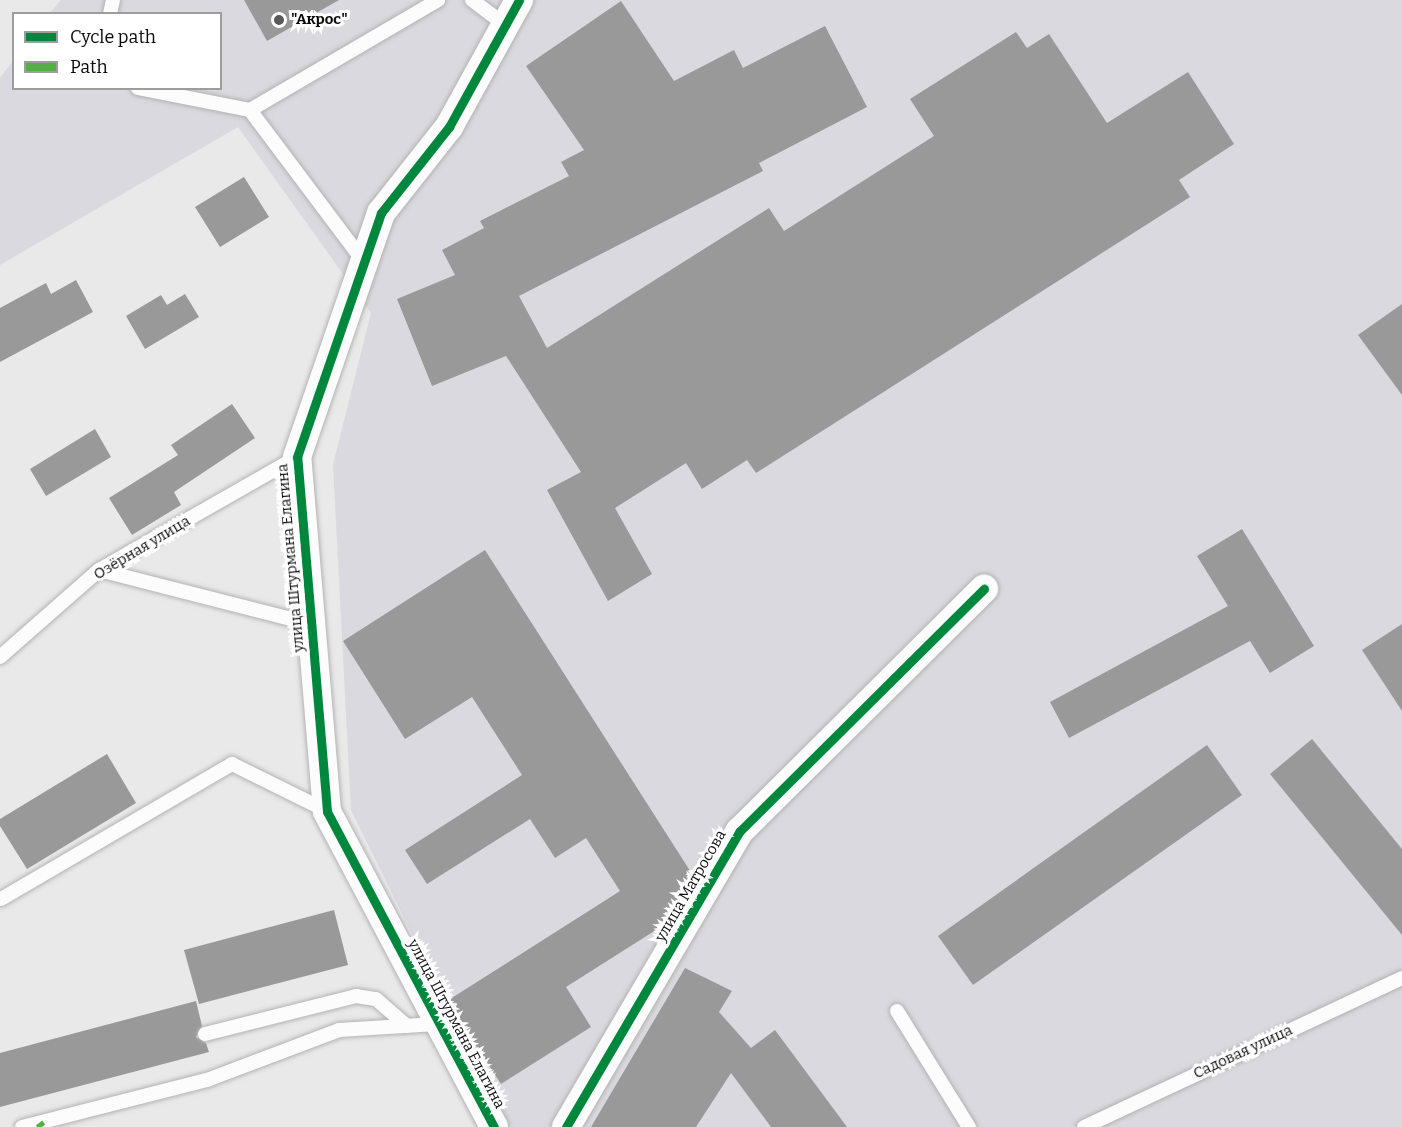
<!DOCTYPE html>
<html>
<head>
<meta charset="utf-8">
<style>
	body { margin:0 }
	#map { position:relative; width:1402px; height:1127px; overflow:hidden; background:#e9e9e9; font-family:Bitter,serif }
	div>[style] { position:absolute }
	.built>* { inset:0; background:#d9d9df }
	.building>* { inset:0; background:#9a999a }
	.roads { filter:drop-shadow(0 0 2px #b3b3b3) drop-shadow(0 0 2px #b3b3b3) }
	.lane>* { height:14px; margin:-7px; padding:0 7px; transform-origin:7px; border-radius:7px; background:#fcfcfc }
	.street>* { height:28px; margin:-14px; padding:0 14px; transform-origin:14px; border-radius:14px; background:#fcfcfc }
	.quiet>* { height:8px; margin-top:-4px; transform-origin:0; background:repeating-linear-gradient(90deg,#54b044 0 15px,transparent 0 23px) }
	.cycleway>* { height:9px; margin:-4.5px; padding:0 4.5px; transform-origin:4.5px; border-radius:4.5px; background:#00873e }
	.dots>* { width:16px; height:16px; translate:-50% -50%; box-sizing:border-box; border:3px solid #fff; border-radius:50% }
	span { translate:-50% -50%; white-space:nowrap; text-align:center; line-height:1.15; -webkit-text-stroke:6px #fff; paint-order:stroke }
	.poi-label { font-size:15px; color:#0b0b0c; font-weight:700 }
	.left { translate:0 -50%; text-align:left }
	.street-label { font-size:15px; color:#0b0b0c }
	.legend { position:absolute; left:12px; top:12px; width:210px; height:78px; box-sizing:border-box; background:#fff; border:2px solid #9d9d9e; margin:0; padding:8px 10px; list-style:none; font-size:18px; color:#0b0b0c }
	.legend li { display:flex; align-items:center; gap:12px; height:30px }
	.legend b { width:30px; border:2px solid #9d9d9e }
</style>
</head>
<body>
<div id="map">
	<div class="built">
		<i style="clip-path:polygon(61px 0,1402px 0,1402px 1127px,507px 1127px,351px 810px,333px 465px,371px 313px,238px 127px,0 265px,0 78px,13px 61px,14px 88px,220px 88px,220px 14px,50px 13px)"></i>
	</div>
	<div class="building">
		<i style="clip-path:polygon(244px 0,339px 0,267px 41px)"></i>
		<i style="clip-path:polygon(621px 1px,674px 81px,734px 50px,743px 68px,825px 26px,867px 107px,759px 163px,763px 171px,519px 296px,547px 348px,769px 208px,784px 231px,934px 136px,910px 99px,1016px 32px,1027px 48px,1049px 34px,1107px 123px,1188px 72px,1234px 144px,1179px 180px,1190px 197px,756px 473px,747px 460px,702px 489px,686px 463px,615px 508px,652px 574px,608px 601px,547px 490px,581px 472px,506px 356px,432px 386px,397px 299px,455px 275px,442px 250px,484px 228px,480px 221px,569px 176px,561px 162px,584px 150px,526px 66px)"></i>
		<i style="clip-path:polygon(244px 177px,269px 217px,220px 247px,195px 207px)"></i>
		<i style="clip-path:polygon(76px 280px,93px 312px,0 362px,0 308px,46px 283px,51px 294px)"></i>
		<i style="clip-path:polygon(185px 294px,199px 317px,145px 349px,126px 316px,161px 295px,167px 305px)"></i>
		<i style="clip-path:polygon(1402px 304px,1402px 395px,1358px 335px)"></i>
		<i style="clip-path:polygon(232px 404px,255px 438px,174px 492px,181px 505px,132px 535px,109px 498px,178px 455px,171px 445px)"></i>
		<i style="clip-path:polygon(95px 429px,111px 457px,46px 496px,30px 469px)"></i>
		<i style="clip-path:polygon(1242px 529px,1314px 646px,1270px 673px,1250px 641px,1069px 738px,1050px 702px,1228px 606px,1197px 556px)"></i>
		<i style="clip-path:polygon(485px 550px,694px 877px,678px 892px,681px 898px,667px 923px,566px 987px,591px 1027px,501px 1084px,447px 1001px,620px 891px,586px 838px,555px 858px,530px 819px,427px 884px,405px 850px,522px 775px,472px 697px,405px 739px,343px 641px)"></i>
		<i style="clip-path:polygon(1402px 624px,1402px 711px,1362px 650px)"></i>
		<i style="clip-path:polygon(1312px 739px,1402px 849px,1402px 935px,1270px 774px)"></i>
		<i style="clip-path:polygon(1207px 745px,1242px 795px,973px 985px,938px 936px)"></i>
		<i style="clip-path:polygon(107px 754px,136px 803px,27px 869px,0 826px,0 819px)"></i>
		<i style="clip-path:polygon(334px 910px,348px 965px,199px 1004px,184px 950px)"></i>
		<i style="clip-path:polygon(685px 968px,732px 991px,719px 1012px,751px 1048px,775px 1030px,847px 1127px,771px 1127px,731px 1073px,696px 1127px,591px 1127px)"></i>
		<i style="clip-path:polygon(196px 1001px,202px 1026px,196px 1037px,206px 1043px,209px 1052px,0 1107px,0 1053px)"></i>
	</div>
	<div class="roads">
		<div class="lane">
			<i style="left:472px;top:0;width:41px;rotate:37.1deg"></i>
			<i style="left:110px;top:14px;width:14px;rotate:-78deg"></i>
			<i style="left:138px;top:88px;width:114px;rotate:11.1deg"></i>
			<i style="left:364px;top:262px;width:190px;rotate:-126.9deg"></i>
			<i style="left:250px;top:110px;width:218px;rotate:-30.3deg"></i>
			<i style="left:99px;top:570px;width:219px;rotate:14.3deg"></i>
			<i style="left:0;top:657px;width:132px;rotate:-41.3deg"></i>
			<i style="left:99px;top:570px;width:228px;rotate:-29.7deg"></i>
			<i style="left:1px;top:899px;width:268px;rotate:-30.3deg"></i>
			<i style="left:232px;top:764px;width:106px;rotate:26.3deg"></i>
			<i style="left:897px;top:1011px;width:137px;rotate:58.2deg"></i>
			<i style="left:205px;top:1034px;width:156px;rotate:-14.1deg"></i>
			<i style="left:356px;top:996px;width:20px;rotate:9deg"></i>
			<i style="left:376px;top:999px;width:41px;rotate:41.1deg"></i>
			<i style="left:22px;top:1127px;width:191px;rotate:-14.3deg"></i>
			<i style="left:207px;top:1080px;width:141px;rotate:-20.7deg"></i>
			<i style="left:339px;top:1030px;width:98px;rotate:-3.5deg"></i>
			<i style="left:1084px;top:1127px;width:351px;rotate:-25.1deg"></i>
		</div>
		<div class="street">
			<i style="left:494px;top:1127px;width:357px;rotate:-117.9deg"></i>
			<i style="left:327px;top:811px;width:355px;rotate:-94.8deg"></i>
			<i style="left:297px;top:457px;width:258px;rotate:-71deg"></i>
			<i style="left:381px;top:213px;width:110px;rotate:-51.7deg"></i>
			<i style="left:449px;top:127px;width:145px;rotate:-61.1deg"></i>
			<i style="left:566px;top:1127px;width:343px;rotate:-59.6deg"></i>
			<i style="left:740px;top:831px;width:344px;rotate:-44.8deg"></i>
		</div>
	</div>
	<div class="quiet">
		<i style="left:39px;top:1123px;width:5px;rotate:53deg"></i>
	</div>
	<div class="cycleway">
		<i style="left:494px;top:1127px;width:357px;rotate:-117.9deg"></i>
		<i style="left:327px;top:811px;width:355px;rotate:-94.8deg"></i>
		<i style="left:297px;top:457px;width:258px;rotate:-71deg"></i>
		<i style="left:381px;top:213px;width:110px;rotate:-51.7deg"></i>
		<i style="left:449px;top:127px;width:145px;rotate:-61.1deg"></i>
		<i style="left:566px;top:1127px;width:343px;rotate:-59.6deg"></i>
		<i style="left:740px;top:831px;width:344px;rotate:-44.8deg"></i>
	</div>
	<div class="dots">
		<i style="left:279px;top:20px;background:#595959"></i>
	</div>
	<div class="poi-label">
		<span class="left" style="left:291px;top:20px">"Акрос"</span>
	</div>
	<div class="street-label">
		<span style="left:142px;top:548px;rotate:-31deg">Озёрная улица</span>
		<span style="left:291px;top:558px;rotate:-95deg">улица Штурмана Елагина</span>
		<span style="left:691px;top:886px;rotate:-60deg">улица Матросова</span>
		<span style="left:456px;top:1024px;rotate:62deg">улица Штурмана Елагина</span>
		<span style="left:1243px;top:1052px;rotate:-25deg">Садовая улица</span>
	</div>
	<ul class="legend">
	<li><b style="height:8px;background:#00873e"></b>Cycle path</li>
	<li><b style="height:8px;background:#54b044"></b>Path</li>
	</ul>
</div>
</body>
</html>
